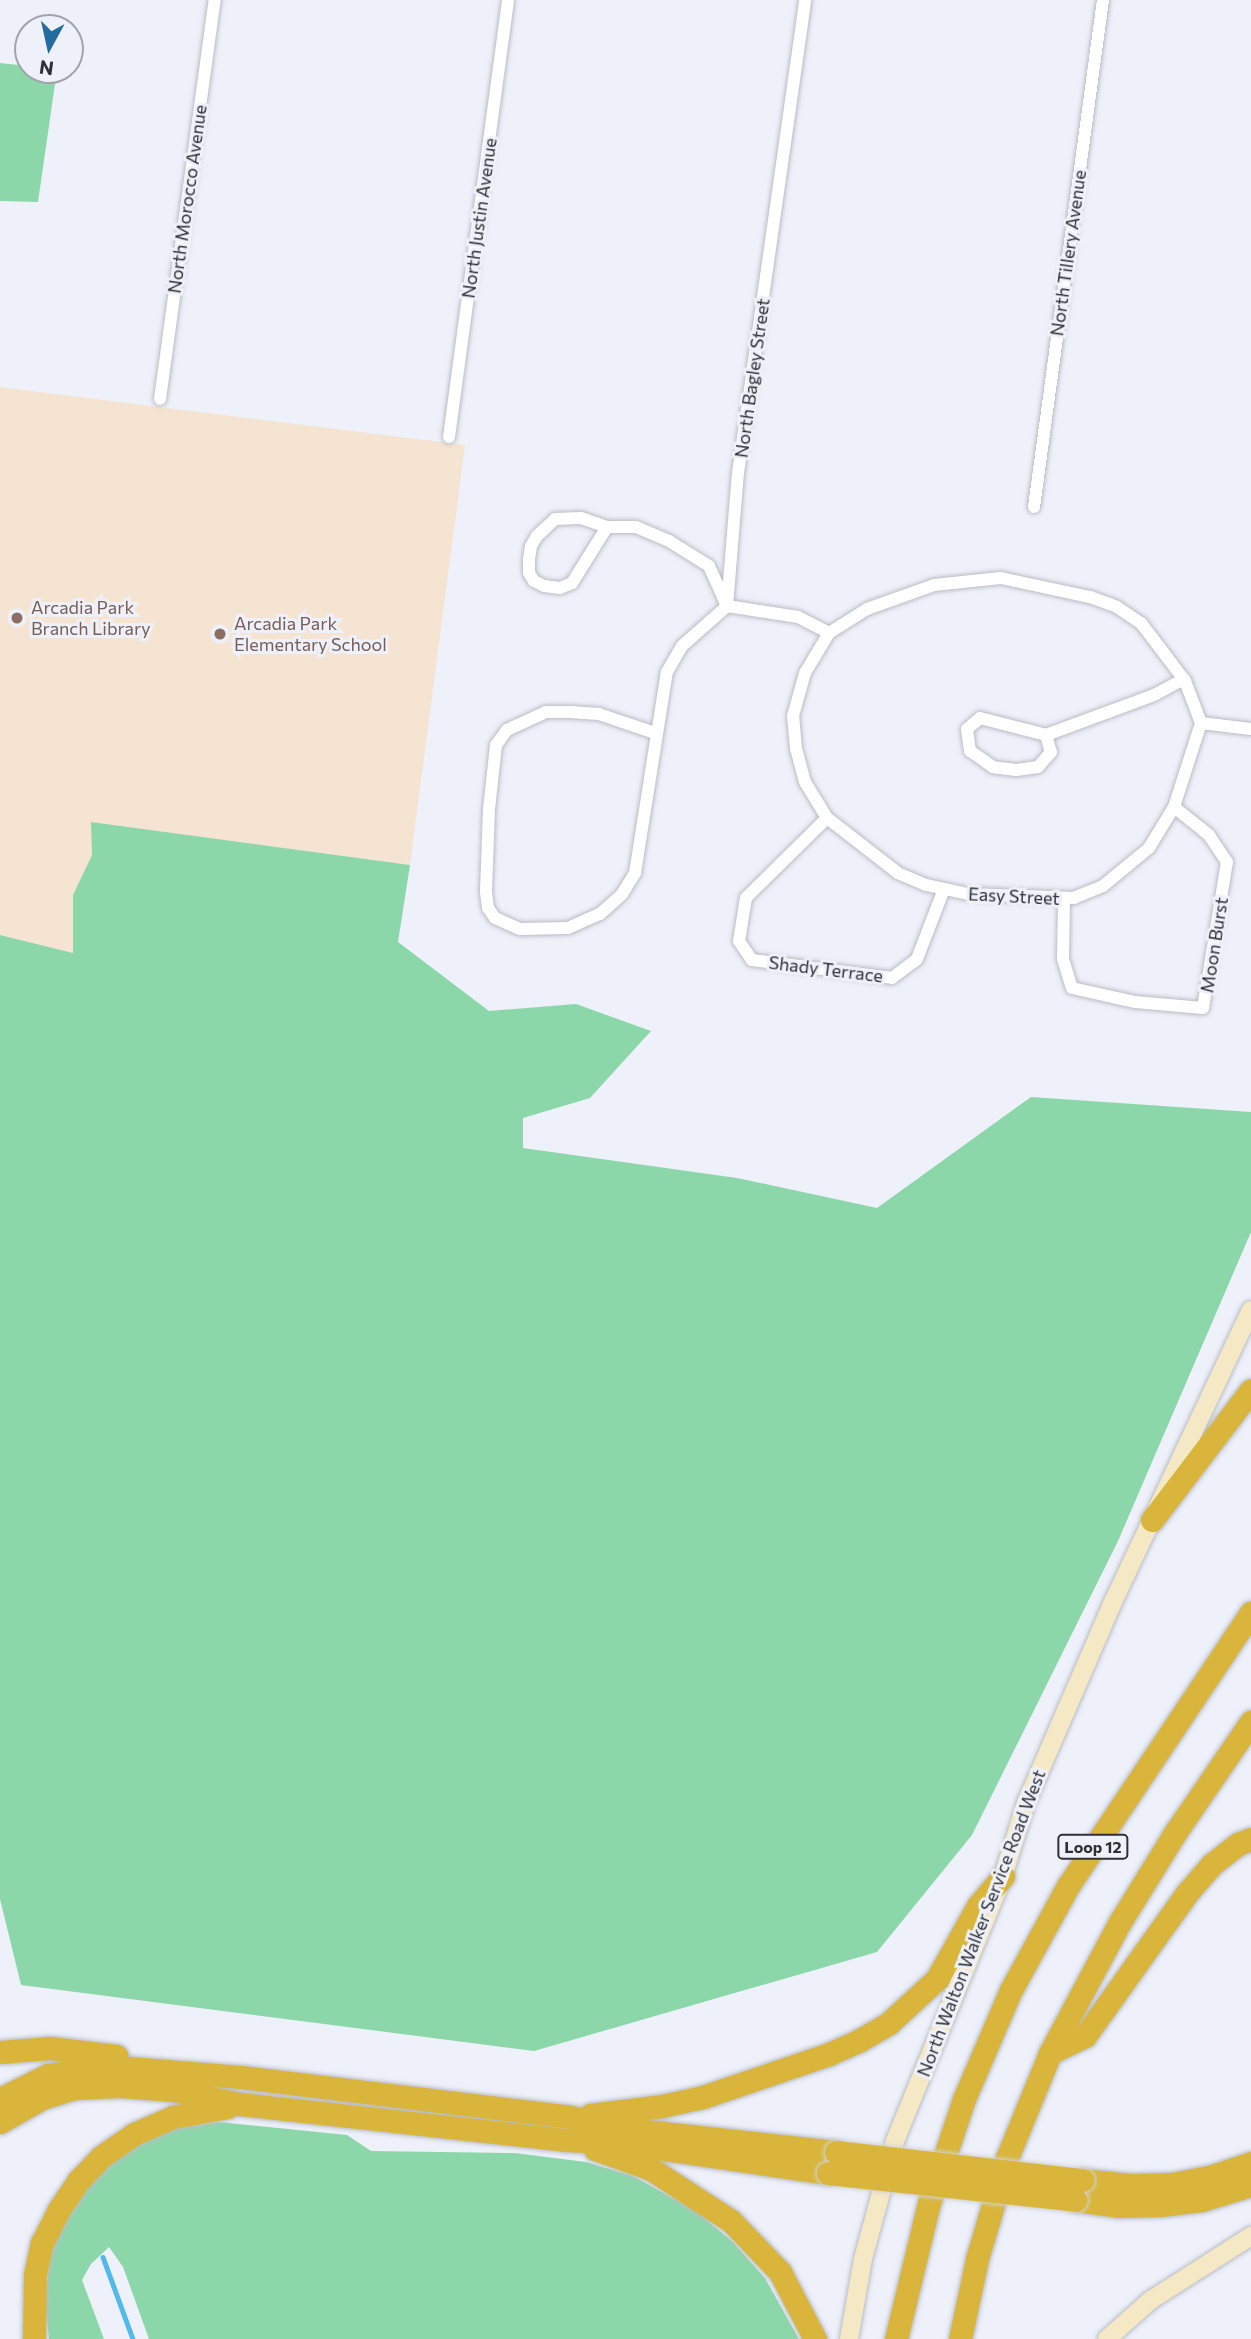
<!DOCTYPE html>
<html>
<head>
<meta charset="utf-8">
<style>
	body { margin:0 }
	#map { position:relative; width:1251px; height:2339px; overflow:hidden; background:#eef1fa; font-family:Commissioner,sans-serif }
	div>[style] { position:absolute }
	.education>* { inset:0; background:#f6e4d3 }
	.green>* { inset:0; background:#8cd7aa }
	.stream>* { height:4.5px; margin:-2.25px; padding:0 2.25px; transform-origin:2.25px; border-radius:2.25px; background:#50baeb }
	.roads { filter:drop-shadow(0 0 2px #babcc5) drop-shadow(0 0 2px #babcc5) }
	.minor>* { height:12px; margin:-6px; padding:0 6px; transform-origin:6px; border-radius:6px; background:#fff }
	.secondary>* { height:18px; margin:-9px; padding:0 9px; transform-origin:9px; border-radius:9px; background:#f4e9c4 }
	.motorway>* { height:23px; margin:-11.5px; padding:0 11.5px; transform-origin:11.5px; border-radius:11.5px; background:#d9b63b }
	.bridges { filter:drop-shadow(0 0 2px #d1d1d2) drop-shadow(0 0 2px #d1d1d2) }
	.motorway-bridge>* { height:23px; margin:-11.5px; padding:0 11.5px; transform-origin:11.5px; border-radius:11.5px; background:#d9b63b }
	.dots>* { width:19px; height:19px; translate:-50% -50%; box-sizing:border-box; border:4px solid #eef1fa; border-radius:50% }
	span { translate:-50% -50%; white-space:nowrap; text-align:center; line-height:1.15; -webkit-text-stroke:6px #eef1fa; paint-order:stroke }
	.shield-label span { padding:2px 5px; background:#eef1fa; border:2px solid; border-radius:5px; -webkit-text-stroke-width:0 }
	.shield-label { font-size:16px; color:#303034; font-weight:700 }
	.street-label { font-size:18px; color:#303034 }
	.education-label { font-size:18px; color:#785e54 }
	.left { translate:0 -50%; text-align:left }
	.north { position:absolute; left:14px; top:14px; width:70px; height:70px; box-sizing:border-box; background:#eef1fa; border:2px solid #a2a4ab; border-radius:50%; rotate:188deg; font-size:19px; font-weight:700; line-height:28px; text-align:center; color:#303034 }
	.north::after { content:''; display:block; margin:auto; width:24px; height:32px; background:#246b9f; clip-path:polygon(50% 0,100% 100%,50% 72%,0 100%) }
</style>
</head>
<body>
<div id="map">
	<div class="education">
		<i style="clip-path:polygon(0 387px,465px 445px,410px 865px,92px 823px,92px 855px,73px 895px,73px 954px,0 935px)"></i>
	</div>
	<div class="green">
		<i style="clip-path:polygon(0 63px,28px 66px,28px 70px,57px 70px,38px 202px,0 201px)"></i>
		<i style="clip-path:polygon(91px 822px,410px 865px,398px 942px,489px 1011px,576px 1004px,651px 1031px,590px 1098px,523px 1118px,523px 1148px,737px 1178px,877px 1208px,1031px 1097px,1251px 1112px,1251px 1232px,1118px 1541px,972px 1835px,877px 1952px,534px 2051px,21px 1985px,0 1899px,0 935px,73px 953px,73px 895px,92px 855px)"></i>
		<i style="clip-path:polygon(219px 2122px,347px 2135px,371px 2151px,515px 2153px,586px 2162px,633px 2176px,696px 2211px,733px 2242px,765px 2278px,799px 2339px,149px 2339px,123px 2267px,109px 2247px,91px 2264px,82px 2280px,104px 2339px,49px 2339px,45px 2302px,50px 2258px,56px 2236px,78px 2197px,100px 2172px,141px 2142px,179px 2128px)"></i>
	</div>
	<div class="stream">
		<i style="left:103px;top:2257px;width:87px;rotate:69.9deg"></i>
	</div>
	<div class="roads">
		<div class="minor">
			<i style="left:160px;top:399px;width:403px;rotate:-82.2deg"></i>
			<i style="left:449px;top:437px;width:441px;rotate:-82.3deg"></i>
			<i style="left:1034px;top:507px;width:512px;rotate:-82.25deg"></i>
			<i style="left:581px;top:518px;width:28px;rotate:19deg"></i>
			<i style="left:607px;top:527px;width:66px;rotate:122deg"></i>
			<i style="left:572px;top:583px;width:13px;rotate:157deg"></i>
			<i style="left:560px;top:588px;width:16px;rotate:-173deg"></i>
			<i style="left:544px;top:586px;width:11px;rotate:-153deg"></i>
			<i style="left:534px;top:581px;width:9px;rotate:-122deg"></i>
			<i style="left:529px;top:573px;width:14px;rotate:-90deg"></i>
			<i style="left:529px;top:559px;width:13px;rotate:-81deg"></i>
			<i style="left:531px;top:546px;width:12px;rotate:-59deg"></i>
			<i style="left:537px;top:536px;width:25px;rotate:-43deg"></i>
			<i style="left:555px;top:519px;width:26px;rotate:-2deg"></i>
			<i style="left:607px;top:527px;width:29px"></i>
			<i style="left:636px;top:527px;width:36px;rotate:23deg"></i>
			<i style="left:669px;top:541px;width:47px;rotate:32deg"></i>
			<i style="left:709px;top:566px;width:44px;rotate:65.8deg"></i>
			<i style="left:727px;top:606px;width:72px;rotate:8.8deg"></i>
			<i style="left:798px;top:617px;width:35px;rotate:27deg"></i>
			<i style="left:1001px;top:578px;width:91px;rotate:12.1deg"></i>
			<i style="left:1090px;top:597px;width:29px;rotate:20deg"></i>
			<i style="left:1117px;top:607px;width:29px;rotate:34deg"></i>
			<i style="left:1141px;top:623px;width:73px;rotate:52.8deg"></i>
			<i style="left:1185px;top:681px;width:45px;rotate:69.1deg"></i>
			<i style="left:1201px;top:723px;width:88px;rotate:107.8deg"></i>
			<i style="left:1174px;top:807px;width:48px;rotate:121.4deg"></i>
			<i style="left:1149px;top:848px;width:60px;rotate:140.4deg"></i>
			<i style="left:1103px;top:886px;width:31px;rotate:158deg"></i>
			<i style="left:1074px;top:898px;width:106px;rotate:-177.8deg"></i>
			<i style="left:968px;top:894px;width:43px;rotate:-167.9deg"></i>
			<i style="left:926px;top:885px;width:30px;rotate:-157deg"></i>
			<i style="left:898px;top:873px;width:90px;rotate:-142.2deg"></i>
			<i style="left:827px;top:818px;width:42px;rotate:-121.4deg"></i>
			<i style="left:805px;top:782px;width:34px;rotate:-105deg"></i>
			<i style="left:796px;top:749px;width:33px;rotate:-95deg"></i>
			<i style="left:793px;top:716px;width:45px;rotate:-74.4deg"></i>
			<i style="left:805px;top:673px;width:47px;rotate:-59deg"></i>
			<i style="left:829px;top:633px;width:45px;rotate:-32.3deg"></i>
			<i style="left:867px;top:609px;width:71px;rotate:-19.7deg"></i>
			<i style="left:934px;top:585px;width:67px;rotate:-6deg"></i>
			<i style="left:1201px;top:723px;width:50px;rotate:6.8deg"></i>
			<i style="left:655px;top:733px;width:59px;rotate:-161.3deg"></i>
			<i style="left:599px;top:714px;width:26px;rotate:-176deg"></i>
			<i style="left:573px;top:712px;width:27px;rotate:180deg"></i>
			<i style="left:546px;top:712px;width:43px;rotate:155.2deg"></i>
			<i style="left:507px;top:730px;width:19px;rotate:126deg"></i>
			<i style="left:496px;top:745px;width:64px;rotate:96.2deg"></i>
			<i style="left:489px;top:809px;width:83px;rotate:92.1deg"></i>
			<i style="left:486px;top:892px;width:16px;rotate:83deg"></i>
			<i style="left:488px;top:908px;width:12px;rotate:55deg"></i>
			<i style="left:495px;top:918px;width:27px;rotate:24deg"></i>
			<i style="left:520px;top:929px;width:48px;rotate:-1.2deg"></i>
			<i style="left:568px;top:928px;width:35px;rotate:-24deg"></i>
			<i style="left:600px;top:914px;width:30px;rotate:-42deg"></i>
			<i style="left:622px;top:894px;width:25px;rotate:-58deg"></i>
			<i style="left:635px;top:873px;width:204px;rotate:-81deg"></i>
			<i style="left:667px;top:672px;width:30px;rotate:-60deg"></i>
			<i style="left:682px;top:646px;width:60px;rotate:-41.6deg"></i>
			<i style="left:727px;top:606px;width:133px;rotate:-85.3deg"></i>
			<i style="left:738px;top:473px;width:478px;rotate:-81.9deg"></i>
			<i style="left:1046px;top:735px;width:18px;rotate:74deg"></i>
			<i style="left:1051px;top:752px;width:20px;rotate:131deg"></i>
			<i style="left:1038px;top:767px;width:22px;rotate:172deg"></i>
			<i style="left:1016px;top:770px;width:23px;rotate:-173deg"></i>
			<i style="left:993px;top:767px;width:28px;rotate:-145deg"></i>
			<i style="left:970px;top:751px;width:22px;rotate:-98deg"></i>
			<i style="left:967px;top:729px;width:17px;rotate:-40deg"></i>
			<i style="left:980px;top:718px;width:68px;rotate:14.4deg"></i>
			<i style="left:1046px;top:735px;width:115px;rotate:-20.3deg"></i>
			<i style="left:1154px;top:695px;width:34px;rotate:-28deg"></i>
			<i style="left:827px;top:818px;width:114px;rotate:135.4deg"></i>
			<i style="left:746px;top:898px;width:44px;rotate:99.2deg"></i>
			<i style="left:739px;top:941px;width:23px;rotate:56deg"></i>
			<i style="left:752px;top:960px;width:141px;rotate:7.3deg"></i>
			<i style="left:892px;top:978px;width:31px;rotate:-37deg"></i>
			<i style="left:917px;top:959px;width:75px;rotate:-68.9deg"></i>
			<i style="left:1064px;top:899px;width:60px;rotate:91deg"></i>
			<i style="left:1063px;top:959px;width:30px;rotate:73deg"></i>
			<i style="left:1072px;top:988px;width:65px;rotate:12.5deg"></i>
			<i style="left:1135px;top:1002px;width:68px;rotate:5deg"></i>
			<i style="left:1203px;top:1008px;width:148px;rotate:-80.7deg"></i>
			<i style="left:1227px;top:862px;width:32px;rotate:-124deg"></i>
			<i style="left:1209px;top:835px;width:45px;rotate:-141.3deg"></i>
		</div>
		<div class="secondary">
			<i style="left:849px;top:2339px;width:81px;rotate:-80.1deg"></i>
			<i style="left:863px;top:2259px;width:122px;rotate:-74.8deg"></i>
			<i style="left:895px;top:2141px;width:286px;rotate:-67.8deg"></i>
			<i style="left:1003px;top:1876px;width:77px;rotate:-72.5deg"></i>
			<i style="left:1026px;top:1803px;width:217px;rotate:-66.6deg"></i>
			<i style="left:1112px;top:1604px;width:325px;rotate:-64.7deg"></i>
			<i style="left:1107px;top:2339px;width:59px;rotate:-41.6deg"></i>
			<i style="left:1151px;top:2300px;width:119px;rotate:-32.6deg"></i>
		</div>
		<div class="motorway">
			<i style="left:1152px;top:1520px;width:163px;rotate:-52.7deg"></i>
			<i style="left:0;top:2052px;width:50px;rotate:-4.6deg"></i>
			<i style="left:50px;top:2048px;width:67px;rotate:6.8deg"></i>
			<i style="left:1050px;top:2053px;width:39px;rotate:-26deg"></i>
			<i style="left:1085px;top:2036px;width:176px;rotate:-54.5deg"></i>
			<i style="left:1187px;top:1893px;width:37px;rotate:-49deg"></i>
			<i style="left:1211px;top:1865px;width:34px;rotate:-38deg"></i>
			<i style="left:1238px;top:1844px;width:14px;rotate:-21deg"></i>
			<i style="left:0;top:2099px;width:54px;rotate:-26.6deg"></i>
			<i style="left:48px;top:2075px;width:47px;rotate:-8.7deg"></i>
			<i style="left:94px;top:2068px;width:35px"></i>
			<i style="left:129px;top:2068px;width:112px;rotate:4.6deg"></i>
			<i style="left:241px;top:2077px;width:331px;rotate:6.9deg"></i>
			<i style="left:570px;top:2117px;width:58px;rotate:11.9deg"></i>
			<i style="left:627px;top:2129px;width:210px;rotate:6.3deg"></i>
			<i style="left:590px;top:2115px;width:73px;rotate:-7.1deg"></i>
			<i style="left:662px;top:2106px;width:42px;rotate:-12.4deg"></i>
			<i style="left:703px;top:2097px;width:133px;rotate:-18.8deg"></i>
			<i style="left:829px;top:2054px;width:34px;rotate:-24deg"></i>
			<i style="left:860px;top:2040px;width:34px;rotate:-30deg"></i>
			<i style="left:889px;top:2023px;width:65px;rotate:-42.5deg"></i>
			<i style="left:937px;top:1979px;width:84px;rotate:-60.7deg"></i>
			<i style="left:978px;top:1906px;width:39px;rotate:-50deg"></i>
			<i style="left:0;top:2122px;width:48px;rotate:-29.7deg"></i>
			<i style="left:42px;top:2098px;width:34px;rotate:-17deg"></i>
			<i style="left:75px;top:2088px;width:45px;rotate:-2.5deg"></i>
			<i style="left:120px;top:2086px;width:53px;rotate:4.3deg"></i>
			<i style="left:173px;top:2090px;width:68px;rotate:11.8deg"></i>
			<i style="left:240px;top:2104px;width:327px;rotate:6.3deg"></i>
			<i style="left:565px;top:2140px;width:59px;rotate:2.9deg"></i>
			<i style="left:624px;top:2143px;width:206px;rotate:8.4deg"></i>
			<i style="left:595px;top:2149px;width:59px;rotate:19.7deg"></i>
			<i style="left:651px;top:2169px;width:95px;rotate:33deg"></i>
			<i style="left:731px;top:2221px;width:71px;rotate:46.1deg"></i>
			<i style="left:780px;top:2272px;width:76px;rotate:62.4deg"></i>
			<i style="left:1082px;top:2180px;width:48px;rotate:5.9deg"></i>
			<i style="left:1130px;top:2185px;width:42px;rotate:-1.4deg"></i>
			<i style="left:1172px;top:2184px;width:42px;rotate:-11deg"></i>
			<i style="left:1213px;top:2176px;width:40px;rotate:-18.9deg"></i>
			<i style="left:1076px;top:2200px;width:42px;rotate:8.1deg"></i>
			<i style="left:1118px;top:2206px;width:43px;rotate:-1.3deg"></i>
			<i style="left:1161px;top:2205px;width:41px;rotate:-7deg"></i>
			<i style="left:1202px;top:2200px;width:51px;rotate:-17deg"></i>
			<i style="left:34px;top:2339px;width:64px;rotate:-89.1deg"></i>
			<i style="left:35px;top:2275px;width:33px;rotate:-78deg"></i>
			<i style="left:42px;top:2243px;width:36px;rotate:-63deg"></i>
			<i style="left:58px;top:2211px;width:36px;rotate:-56deg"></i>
			<i style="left:78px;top:2181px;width:33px;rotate:-46deg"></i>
			<i style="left:101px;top:2157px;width:40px;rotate:-34.9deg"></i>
			<i style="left:134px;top:2134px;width:43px;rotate:-23.6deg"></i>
			<i style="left:173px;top:2117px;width:55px;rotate:-10.5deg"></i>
			<i style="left:896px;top:2339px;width:140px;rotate:-76.4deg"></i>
			<i style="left:929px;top:2203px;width:110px;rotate:-71.4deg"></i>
			<i style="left:964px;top:2099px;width:119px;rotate:-66.7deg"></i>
			<i style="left:1011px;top:1990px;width:119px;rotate:-61.3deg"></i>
			<i style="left:1068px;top:1886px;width:329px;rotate:-56.2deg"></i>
			<i style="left:960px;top:2339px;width:82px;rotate:-78deg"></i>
			<i style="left:977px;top:2259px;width:105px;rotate:-73.5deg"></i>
			<i style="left:1007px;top:2158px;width:113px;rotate:-67.7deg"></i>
			<i style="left:1050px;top:2053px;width:149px;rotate:-61.9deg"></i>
			<i style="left:1120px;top:1922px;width:105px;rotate:-58.3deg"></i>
			<i style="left:1175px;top:1833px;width:135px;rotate:-55.6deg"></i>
		</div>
	</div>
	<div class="bridges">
		<div class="motorway-bridge">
			<i style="left:836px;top:2152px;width:248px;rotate:6.5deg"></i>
			<i style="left:828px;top:2173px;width:249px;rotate:6.2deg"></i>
		</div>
	</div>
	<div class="dots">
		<i style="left:17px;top:618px;background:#8d6e63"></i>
		<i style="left:220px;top:634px;background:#8d6e63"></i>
	</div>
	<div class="shield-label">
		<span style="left:1093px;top:1847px">Loop 12</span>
	</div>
	<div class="street-label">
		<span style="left:187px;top:199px;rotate:-82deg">North Morocco Avenue</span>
		<span style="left:479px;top:218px;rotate:-82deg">North Justin Avenue</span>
		<span style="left:1068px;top:253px;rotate:-82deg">North Tillery Avenue</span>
		<span style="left:752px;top:378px;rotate:-82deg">North Bagley Street</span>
		<span style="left:1014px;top:896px;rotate:3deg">Easy Street</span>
		<span style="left:1214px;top:945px;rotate:-81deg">Moon Burst</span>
		<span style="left:826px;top:969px;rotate:7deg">Shady Terrace</span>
		<span style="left:981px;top:1923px;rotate:-69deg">North Walton Walker Service Road West</span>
	</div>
	<div class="education-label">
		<span class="left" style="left:31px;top:618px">Arcadia Park<br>Branch Library</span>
		<span class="left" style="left:234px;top:634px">Arcadia Park<br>Elementary School</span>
	</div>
	<div class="north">N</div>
</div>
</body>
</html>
